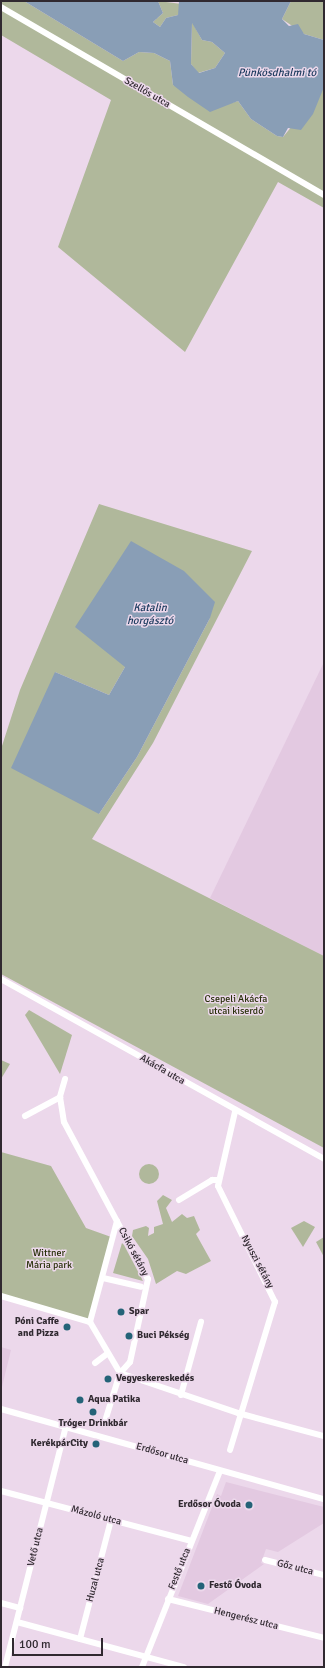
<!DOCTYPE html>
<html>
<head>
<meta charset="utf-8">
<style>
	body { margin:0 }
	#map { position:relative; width:325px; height:1668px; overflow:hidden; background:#ecd8eb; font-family:Signika,sans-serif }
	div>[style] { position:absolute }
	.built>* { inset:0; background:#e3c9e1 }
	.green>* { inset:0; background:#b0b89b }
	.round { border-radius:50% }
	.water>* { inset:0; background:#899eb6 }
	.minor>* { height:6px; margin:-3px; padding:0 3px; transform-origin:3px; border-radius:3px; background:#fff }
	.dots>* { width:11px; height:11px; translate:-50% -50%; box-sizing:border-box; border:2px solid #ecd8eb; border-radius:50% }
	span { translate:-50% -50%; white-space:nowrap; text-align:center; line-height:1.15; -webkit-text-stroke:3px #ecd8eb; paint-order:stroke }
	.street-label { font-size:10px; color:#302930 }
	.park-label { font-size:10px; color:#262e07 }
	.poi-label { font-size:10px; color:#302930; font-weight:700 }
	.left { translate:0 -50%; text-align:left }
	.right { translate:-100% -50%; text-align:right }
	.water-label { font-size:11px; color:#19385c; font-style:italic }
	.frame { position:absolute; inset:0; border:2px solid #302930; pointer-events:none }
	.scale { position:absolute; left:12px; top:1638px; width:91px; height:18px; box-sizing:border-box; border:2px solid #302930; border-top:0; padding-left:5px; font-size:12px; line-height:14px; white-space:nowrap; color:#302930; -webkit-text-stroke:3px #ecd8eb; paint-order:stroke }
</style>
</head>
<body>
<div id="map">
	<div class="built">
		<i style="clip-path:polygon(324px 662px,324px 956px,210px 898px)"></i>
		<i style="clip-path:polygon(1px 1347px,11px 1350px,1px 1391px)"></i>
		<i style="clip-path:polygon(226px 1482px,324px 1507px,324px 1523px,278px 1552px,266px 1549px,261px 1563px,264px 1564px,208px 1604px,178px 1596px,217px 1494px,221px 1496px)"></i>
	</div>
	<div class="green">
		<i style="clip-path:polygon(1px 1px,24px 1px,123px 61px,139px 52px,154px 53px,170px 61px,173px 85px,224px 105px,238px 101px,251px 119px,277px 136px,283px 137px,324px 87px,324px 208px,278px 182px,185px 352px,58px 247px,111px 100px,1px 35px)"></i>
		<i style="clip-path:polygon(158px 1px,182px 4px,178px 15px,166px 18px,160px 27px,153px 22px,163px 13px)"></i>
		<i style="clip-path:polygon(291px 1px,324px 1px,324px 40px,304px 34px,282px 19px)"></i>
		<i style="clip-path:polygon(192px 22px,202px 40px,212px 42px,225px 53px,215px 68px,198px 73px,191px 64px)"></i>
		<i style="clip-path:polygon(evenodd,99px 504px,252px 551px,153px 743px,92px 839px,324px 956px,324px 1148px,1px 974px,1px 749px,20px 690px,99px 504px,210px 618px,137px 757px,99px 814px,55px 672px,109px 695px,125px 667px,210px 618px)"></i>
		<i style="clip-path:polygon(29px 1010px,72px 1035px,60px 1074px,25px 1015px)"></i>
		<i style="clip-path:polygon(1px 1060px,10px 1064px,1px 1079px)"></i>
		<i style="clip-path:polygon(1px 1152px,51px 1166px,86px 1228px,114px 1238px,90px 1322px,1px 1296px)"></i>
		<i class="round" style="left:139px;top:1164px;width:20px;height:20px"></i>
		<i style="clip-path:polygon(163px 1195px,172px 1200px,166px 1208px,172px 1222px,182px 1214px,187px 1218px,194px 1216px,200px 1230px,196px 1234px,211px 1261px,186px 1274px,177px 1271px,156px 1284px,148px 1259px,132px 1236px,133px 1230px,146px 1226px,149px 1228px,148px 1236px,154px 1233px,154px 1227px,163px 1224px,157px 1201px)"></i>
		<i style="clip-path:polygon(304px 1221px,315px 1227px,303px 1247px,291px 1228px)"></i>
		<i style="clip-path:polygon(324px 1237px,324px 1257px,316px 1242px)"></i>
		<i style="clip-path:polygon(122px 1243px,124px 1245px,143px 1281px,113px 1273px)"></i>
	</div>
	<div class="water">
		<i style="clip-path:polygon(evenodd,24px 1px,158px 1px,163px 13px,153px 22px,160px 27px,166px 18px,178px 15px,179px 1px,291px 1px,282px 19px,289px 26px,298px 24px,304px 34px,324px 40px,324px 87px,313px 114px,301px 130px,288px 128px,283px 137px,277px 136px,251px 119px,238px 101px,210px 112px,188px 97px,173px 85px,170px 61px,154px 53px,139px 52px,123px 61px,24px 1px,192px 23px,202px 40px,212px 42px,225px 53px,215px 68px,199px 73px,191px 64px,192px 23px)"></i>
		<i style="clip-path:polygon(131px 541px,184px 571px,215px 602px,210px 618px,137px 757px,99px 814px,11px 768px,55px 672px,109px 695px,125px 667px,75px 627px)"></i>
	</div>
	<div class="minor">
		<i style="left:1px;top:7px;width:374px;rotate:30.2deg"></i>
		<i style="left:1px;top:979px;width:370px;rotate:29.1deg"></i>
		<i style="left:65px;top:1079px;width:19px;rotate:106deg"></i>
		<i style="left:60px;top:1097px;width:25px;rotate:81deg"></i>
		<i style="left:64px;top:1122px;width:178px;rotate:61.9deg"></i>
		<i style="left:148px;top:1279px;width:85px;rotate:102.2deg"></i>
		<i style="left:130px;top:1362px;width:15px;rotate:132deg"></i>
		<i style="left:120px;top:1373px;width:47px;rotate:107.3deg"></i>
		<i style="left:25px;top:1116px;width:40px;rotate:-28deg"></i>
		<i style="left:179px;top:1200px;width:39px;rotate:-31deg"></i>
		<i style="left:212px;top:1180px;width:6px"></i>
		<i style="left:117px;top:1221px;width:105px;rotate:105deg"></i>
		<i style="left:90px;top:1322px;width:59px;rotate:59.5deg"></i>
		<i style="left:120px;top:1373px;width:125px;rotate:18.7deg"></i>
		<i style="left:238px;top:1413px;width:89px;rotate:15deg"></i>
		<i style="left:103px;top:1278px;width:39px;rotate:13deg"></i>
		<i style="left:1px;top:1296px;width:93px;rotate:16.3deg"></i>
		<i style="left:95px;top:1363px;width:15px;rotate:-37deg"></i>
		<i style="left:181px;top:1395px;width:76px;rotate:-74.7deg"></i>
		<i style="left:1px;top:1409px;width:335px;rotate:15.6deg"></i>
		<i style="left:230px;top:1450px;width:155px;rotate:-73.1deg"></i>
		<i style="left:275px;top:1302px;width:129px;rotate:-116.2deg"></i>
		<i style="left:218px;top:1186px;width:76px;rotate:-77.1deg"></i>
		<i style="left:1px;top:1491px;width:196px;rotate:14.7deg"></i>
		<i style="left:265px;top:1560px;width:61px;rotate:14.3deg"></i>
		<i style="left:168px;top:1599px;width:161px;rotate:14deg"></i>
		<i style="left:1px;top:1603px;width:20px;rotate:15deg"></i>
		<i style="left:17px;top:1622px;width:173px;rotate:15.1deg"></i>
		<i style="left:80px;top:1639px;width:123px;rotate:-75.4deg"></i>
		<i style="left:5px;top:1667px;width:249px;rotate:-75.8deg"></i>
		<i style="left:142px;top:1667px;width:211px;rotate:-68.3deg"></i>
	</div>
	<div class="dots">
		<i style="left:121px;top:1312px;background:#246378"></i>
		<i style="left:67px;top:1327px;background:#246378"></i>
		<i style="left:129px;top:1336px;background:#246378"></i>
		<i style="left:108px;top:1379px;background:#246378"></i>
		<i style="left:80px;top:1400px;background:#246378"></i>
		<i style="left:93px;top:1412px;background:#246378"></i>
		<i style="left:96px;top:1444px;background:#246378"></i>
		<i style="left:249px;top:1505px;background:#246378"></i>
		<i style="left:201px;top:1586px;background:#246378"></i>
	</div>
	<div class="street-label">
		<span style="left:147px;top:93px;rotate:30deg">Szellős utca</span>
		<span style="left:162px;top:1070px;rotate:30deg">Akácfa utca</span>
		<span style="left:133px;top:1252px;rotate:62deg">Csikó sétány</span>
		<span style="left:257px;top:1262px;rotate:62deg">Nyuszi sétány</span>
		<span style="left:162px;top:1454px;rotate:16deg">Erdősor utca</span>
		<span style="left:96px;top:1516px;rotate:15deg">Mázoló utca</span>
		<span style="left:36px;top:1547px;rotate:-76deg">Vető utca</span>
		<span style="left:295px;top:1568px;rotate:14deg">Gőz utca</span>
		<span style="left:180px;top:1569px;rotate:-68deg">Festő utca</span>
		<span style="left:96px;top:1580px;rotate:-75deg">Huzal utca</span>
		<span style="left:246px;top:1619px;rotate:14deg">Hengerész utca</span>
	</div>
	<div class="park-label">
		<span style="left:236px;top:1005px">Csepeli Akácfa<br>utcai kiserdő</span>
		<span style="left:49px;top:1259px">Wittner<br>Mária park</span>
	</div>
	<div class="poi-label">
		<span class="left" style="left:129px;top:1312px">Spar</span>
		<span class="right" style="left:59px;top:1327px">Póni Caffe<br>and Pizza</span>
		<span class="left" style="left:137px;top:1336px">Buci Pékség</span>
		<span class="left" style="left:116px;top:1379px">Vegyeskereskedés</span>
		<span class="left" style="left:88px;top:1400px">Aqua Patika</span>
		<span style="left:93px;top:1424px">Tróger Drinkbár</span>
		<span class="right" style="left:88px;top:1444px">KerékpárCity</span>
		<span class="right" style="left:241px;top:1505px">Erdősor Óvoda</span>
		<span class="left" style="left:209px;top:1586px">Festő Óvoda</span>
	</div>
	<div class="water-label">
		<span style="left:277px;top:73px">Pünkösdhalmi tó</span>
		<span style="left:150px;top:615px">Katalin<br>horgásztó</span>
	</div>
	<div class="frame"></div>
	<div class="scale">100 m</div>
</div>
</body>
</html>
